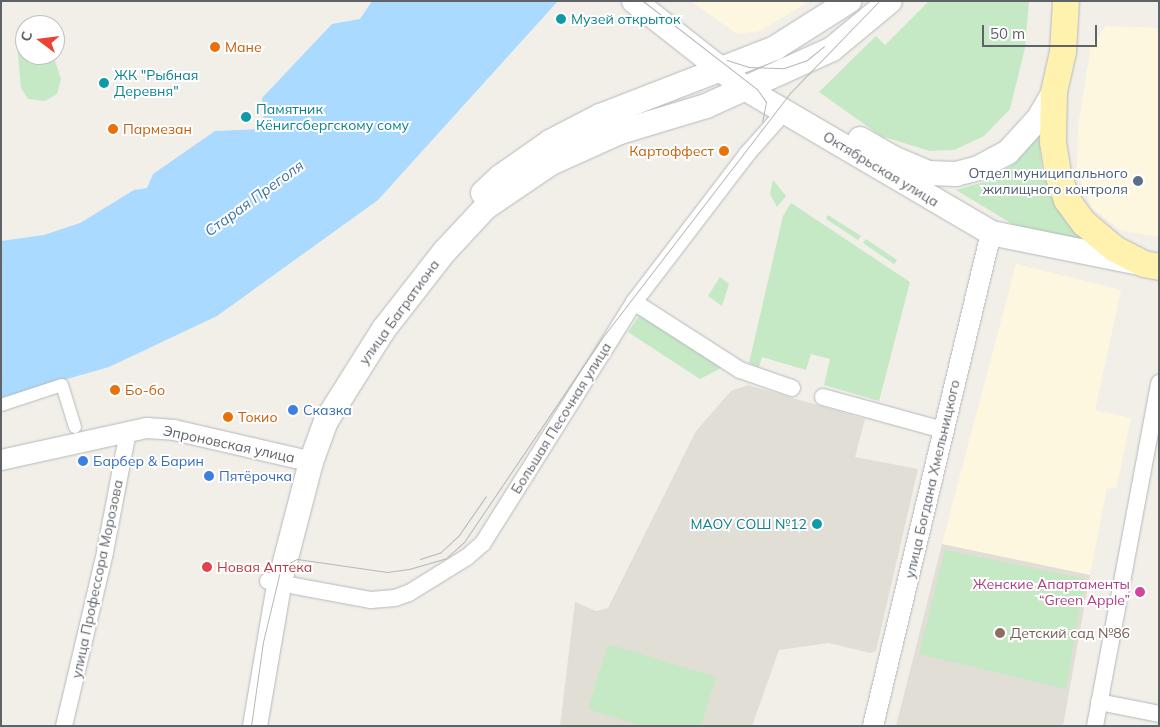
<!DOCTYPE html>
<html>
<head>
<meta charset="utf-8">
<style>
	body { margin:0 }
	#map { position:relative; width:1160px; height:727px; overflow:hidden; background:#f1efe8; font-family:Mulish,sans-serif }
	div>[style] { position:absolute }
	.commercial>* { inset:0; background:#fef7e0 }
	.education>* { inset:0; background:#e1ded6 }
	.green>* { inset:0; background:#c5e8c5 }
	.water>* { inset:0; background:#aadaff }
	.roads { filter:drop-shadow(0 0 1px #b5b8bc) drop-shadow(0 0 1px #b5b8bc) }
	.pedestrian>* { height:12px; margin:-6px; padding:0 6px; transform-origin:6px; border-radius:6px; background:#fff }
	.minor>* { height:16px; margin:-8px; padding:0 8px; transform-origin:8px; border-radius:8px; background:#fff }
	.tertiary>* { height:20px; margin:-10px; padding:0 10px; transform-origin:10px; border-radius:10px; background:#fff }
	.secondary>* { height:24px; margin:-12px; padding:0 12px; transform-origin:12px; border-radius:12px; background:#fff }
	.primary>* { height:26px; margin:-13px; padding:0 13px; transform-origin:13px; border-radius:13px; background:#fff2af }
	.tram>* { height:1px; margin:-0.5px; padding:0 0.5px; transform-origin:0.5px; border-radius:0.5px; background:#b6b7b8 }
	.dots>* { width:14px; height:14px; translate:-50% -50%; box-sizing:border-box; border:2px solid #fff; border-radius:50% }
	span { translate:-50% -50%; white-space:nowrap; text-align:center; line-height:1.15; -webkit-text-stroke:4px #fff; paint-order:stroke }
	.culture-label { font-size:14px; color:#0d838f }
	.left { translate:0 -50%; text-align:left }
	.right { translate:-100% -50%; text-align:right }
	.food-label { font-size:14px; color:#c56008 }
	.street-label { font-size:14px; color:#5f6368 }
	.service-label { font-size:14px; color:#4e5e75 }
	.shop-label { font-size:14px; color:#366cbe }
	.health-label { font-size:14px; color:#be3a42 }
	.hotel-label { font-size:14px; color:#b23c85 }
	.education-label { font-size:14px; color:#785e54 }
	.water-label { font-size:15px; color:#4174aa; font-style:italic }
	.frame { position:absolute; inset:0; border:2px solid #5f6368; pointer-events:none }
	.north { position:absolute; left:15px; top:15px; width:50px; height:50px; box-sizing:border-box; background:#fff; border:1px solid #bfc1c3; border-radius:50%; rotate:285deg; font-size:14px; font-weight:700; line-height:20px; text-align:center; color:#5f6368 }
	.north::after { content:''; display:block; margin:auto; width:18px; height:22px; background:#ea4335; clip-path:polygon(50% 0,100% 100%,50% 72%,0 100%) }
	.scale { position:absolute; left:982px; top:25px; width:115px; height:22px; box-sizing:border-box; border:2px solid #5f6368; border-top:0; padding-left:6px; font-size:15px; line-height:18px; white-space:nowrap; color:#5f6368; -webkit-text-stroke:4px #fff; paint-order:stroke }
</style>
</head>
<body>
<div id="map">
	<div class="commercial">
		<i style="clip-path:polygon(691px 1px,810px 1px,760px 31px,737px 34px)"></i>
		<i style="clip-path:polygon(1106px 26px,1159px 28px,1159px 237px,1120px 230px,1091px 207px,1077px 170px,1078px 126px,1091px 47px)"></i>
		<i style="clip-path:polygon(1016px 264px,1121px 290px,1095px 410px,1131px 418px,1116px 489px,1107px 487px,1090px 575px,942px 544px)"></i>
	</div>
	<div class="education">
		<i style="clip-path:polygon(748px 385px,865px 419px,855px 457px,918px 469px,876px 651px,870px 653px,829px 643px,779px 650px,752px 726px,560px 726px,575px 602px,596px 611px,608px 608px,696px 431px,731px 391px)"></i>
		<i style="clip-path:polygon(942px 544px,1090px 575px,1063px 726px,896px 726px)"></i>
	</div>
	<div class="green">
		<i style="clip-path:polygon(929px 1px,1029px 1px,1025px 48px,1010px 109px,984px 136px,954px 150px,930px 151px,881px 136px,819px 92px,876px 36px,885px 45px)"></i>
		<i style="clip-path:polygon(22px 32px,25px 34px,25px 55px,53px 55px,61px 79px,57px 94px,45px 101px,28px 99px,21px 88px,16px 33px)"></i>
		<i style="clip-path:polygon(1039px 135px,1042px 173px,1064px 219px,1086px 243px,1014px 225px,956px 190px,984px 182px,1014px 164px)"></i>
		<i style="clip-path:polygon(773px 180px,786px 196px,777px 207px,770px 194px)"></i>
		<i style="clip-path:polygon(791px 203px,910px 282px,879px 401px,824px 385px,830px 359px,811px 354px,806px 370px,762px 357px,759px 367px,749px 363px,783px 216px)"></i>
		<i style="clip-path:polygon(828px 215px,861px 236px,858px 240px,826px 219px)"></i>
		<i style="clip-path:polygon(866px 239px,897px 260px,894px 264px,863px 243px)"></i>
		<i style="clip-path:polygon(720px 277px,729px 284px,722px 306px,708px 296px)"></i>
		<i style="clip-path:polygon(641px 313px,725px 366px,700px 379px,628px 332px)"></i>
		<i style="clip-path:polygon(945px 550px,1085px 579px,1066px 689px,919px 654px)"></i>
		<i style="clip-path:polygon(608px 644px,716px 677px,701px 726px,642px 726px,588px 709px)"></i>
	</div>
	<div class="water">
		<i style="clip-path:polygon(372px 1px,558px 1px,378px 200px,217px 316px,109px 367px,1px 398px,1px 241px,44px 235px,80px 223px,134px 190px,147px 188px,153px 174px,215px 131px,264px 129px,262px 98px,332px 24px,360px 19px)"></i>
	</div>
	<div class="roads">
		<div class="pedestrian">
			<i style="left:1px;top:405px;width:64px;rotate:-18.2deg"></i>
			<i style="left:62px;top:385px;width:44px;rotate:72.8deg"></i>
		</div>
		<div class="minor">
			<i style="left:634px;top:302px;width:126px;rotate:32.7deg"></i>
			<i style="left:740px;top:370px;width:55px;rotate:19.1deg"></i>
			<i style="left:823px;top:397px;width:124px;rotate:15.4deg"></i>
			<i style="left:268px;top:581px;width:105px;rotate:10.5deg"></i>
			<i style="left:371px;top:600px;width:24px;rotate:-5deg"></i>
			<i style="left:395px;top:598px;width:15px;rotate:-20deg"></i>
			<i style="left:409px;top:593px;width:68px;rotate:-31.8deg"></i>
			<i style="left:467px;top:557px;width:21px;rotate:-41deg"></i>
			<i style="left:483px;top:543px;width:284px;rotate:-57.9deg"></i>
			<i style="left:634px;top:302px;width:186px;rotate:-52.6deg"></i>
			<i style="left:747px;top:154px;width:59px;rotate:-48.4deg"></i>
			<i style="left:1099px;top:702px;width:61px;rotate:11.3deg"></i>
			<i style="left:64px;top:726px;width:179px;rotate:-76.7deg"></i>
			<i style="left:105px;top:552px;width:123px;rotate:-79.2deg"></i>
			<i style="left:1095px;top:726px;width:349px;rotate:-79.4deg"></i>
		</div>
		<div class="tertiary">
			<i style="left:1px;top:460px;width:149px;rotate:-12.4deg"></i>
			<i style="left:147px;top:428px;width:27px;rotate:4deg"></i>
			<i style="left:174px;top:430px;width:129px;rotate:13deg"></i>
			<i style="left:873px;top:726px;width:507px;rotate:-76.54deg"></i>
		</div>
		<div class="secondary">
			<i style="left:634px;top:1px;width:142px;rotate:38.2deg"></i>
			<i style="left:746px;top:89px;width:284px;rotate:30.4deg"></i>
			<i style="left:991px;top:233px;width:147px;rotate:11.4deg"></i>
			<i style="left:860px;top:139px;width:38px;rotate:30deg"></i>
			<i style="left:893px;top:158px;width:38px;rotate:23deg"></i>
			<i style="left:928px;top:173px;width:28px;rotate:2deg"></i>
			<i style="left:956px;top:174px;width:23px;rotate:-15deg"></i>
			<i style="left:978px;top:168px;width:34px;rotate:-28deg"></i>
			<i style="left:1008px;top:152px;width:46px;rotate:-47.6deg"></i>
			<i style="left:1039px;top:118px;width:30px;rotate:-60deg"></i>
			<i style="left:483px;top:193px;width:23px;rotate:-43deg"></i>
			<i style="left:500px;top:177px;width:61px;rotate:-35deg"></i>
			<i style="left:550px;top:142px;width:56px;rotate:-27.5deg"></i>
			<i style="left:600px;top:116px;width:188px;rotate:-21.2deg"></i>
			<i style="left:775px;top:48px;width:88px;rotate:-32.4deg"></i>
			<i style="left:255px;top:726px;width:143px;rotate:-80.3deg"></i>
			<i style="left:279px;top:585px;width:127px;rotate:-75.4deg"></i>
			<i style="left:311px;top:462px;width:44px;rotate:-69.9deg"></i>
			<i style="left:326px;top:421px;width:109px;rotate:-57.8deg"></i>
			<i style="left:384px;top:329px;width:99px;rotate:-52deg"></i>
			<i style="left:445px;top:251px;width:60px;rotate:-47deg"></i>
			<i style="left:486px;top:207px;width:78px;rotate:-34.1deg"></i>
			<i style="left:551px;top:163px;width:76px;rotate:-24.2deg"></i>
			<i style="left:620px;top:132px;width:90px;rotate:-16.8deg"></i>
			<i style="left:706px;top:106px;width:138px;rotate:-24.3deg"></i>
			<i style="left:832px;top:49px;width:75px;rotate:-39.6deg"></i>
		</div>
		<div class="primary">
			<i style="left:1066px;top:1px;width:51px;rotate:93.4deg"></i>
			<i style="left:1063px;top:52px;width:41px;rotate:102.7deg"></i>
			<i style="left:1054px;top:92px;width:50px;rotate:91.1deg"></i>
			<i style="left:1053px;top:142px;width:32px;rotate:81deg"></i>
			<i style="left:1058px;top:174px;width:28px;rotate:71deg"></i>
			<i style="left:1067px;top:200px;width:29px;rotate:54deg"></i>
			<i style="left:1084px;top:223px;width:40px;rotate:40deg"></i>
			<i style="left:1115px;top:249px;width:33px;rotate:27deg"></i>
			<i style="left:1144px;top:264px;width:15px;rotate:11deg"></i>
		</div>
	</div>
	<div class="tram">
		<i style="left:643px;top:1px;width:144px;rotate:37.7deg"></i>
		<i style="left:757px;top:89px;width:16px;rotate:55deg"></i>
		<i style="left:766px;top:102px;width:20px;rotate:101deg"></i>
		<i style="left:727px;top:60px;width:22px;rotate:18deg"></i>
		<i style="left:748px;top:67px;width:36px;rotate:2deg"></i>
		<i style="left:784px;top:68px;width:24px;rotate:-19deg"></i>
		<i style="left:807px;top:60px;width:22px;rotate:-39deg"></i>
		<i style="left:420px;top:559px;width:22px;rotate:-18deg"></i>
		<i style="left:441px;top:552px;width:25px;rotate:-43deg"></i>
		<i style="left:459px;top:535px;width:47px;rotate:-55.3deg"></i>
		<i style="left:251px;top:726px;width:85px;rotate:-81.9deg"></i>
		<i style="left:263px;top:642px;width:77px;rotate:-76.5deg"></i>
		<i style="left:281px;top:567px;width:18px;rotate:-27deg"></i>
		<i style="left:297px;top:559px;width:91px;rotate:8.2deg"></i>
		<i style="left:387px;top:572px;width:22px;rotate:-8deg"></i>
		<i style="left:409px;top:569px;width:37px;rotate:-16deg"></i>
		<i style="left:445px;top:559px;width:25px;rotate:-42deg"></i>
		<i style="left:464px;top:542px;width:246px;rotate:-55.9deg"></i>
		<i style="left:602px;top:338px;width:307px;rotate:-52.5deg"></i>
		<i style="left:789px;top:94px;width:129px;rotate:-45.9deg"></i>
	</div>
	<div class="dots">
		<i style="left:561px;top:19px;background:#0f9aa8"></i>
		<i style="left:215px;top:47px;background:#e8710a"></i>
		<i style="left:104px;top:83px;background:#0f9aa8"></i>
		<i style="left:246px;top:117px;background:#0f9aa8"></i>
		<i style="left:113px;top:129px;background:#e8710a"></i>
		<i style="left:724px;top:151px;background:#e8710a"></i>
		<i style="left:1138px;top:181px;background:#5c6f8a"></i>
		<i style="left:115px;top:390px;background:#e8710a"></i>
		<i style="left:293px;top:410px;background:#3f7fe0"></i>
		<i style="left:228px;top:417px;background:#e8710a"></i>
		<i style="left:83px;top:461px;background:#3f7fe0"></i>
		<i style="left:209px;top:476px;background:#3f7fe0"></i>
		<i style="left:817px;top:524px;background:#0f9aa8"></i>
		<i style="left:207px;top:567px;background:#e0444e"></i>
		<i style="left:1140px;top:592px;background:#d1479c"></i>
		<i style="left:1000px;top:633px;background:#8d6e63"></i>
	</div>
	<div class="culture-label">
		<span class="left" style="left:571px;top:19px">Музей открыток</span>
		<span class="left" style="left:114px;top:83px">ЖК "Рыбная<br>Деревня"</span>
		<span class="left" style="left:256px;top:117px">Памятник<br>Кёнигсбергскому сому</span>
		<span class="right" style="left:807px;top:524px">МАОУ СОШ №12</span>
	</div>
	<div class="food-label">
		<span class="left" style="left:225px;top:47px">Мане</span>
		<span class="left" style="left:123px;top:129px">Пармезан</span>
		<span class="right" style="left:714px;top:151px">Картоффест</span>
		<span class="left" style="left:125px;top:390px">Бо-бо</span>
		<span class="left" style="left:238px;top:417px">Токио</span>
	</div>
	<div class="street-label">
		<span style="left:881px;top:169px;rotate:31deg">Октябрьская улица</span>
		<span style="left:399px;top:312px;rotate:-54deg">улица Багратиона</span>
		<span style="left:561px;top:418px;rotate:-58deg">Большая Песочная улица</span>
		<span style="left:229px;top:444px;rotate:12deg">Эпроновская улица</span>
		<span style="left:932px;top:479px;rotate:-77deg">улица Богдана Хмельницкого</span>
		<span style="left:97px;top:579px;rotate:-78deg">улица Профессора Морозова</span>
	</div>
	<div class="service-label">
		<span class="right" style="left:1128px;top:181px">Отдел муниципального<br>жилищного контроля</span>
	</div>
	<div class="shop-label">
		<span class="left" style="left:303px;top:410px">Сказка</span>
		<span class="left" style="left:93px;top:461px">Барбер &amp; Барин</span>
		<span class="left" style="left:219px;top:476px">Пятёрочка</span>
	</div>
	<div class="health-label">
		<span class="left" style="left:217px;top:567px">Новая Аптека</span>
	</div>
	<div class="hotel-label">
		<span class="right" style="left:1130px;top:592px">Женские Апартаменты<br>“Green Apple”</span>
	</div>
	<div class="education-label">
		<span class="left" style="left:1010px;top:633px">Детский сад №86</span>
	</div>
	<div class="water-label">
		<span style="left:254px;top:198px;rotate:-36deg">Старая Преголя</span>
	</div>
	<div class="frame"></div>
	<div class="north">С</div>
	<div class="scale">50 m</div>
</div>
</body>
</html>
